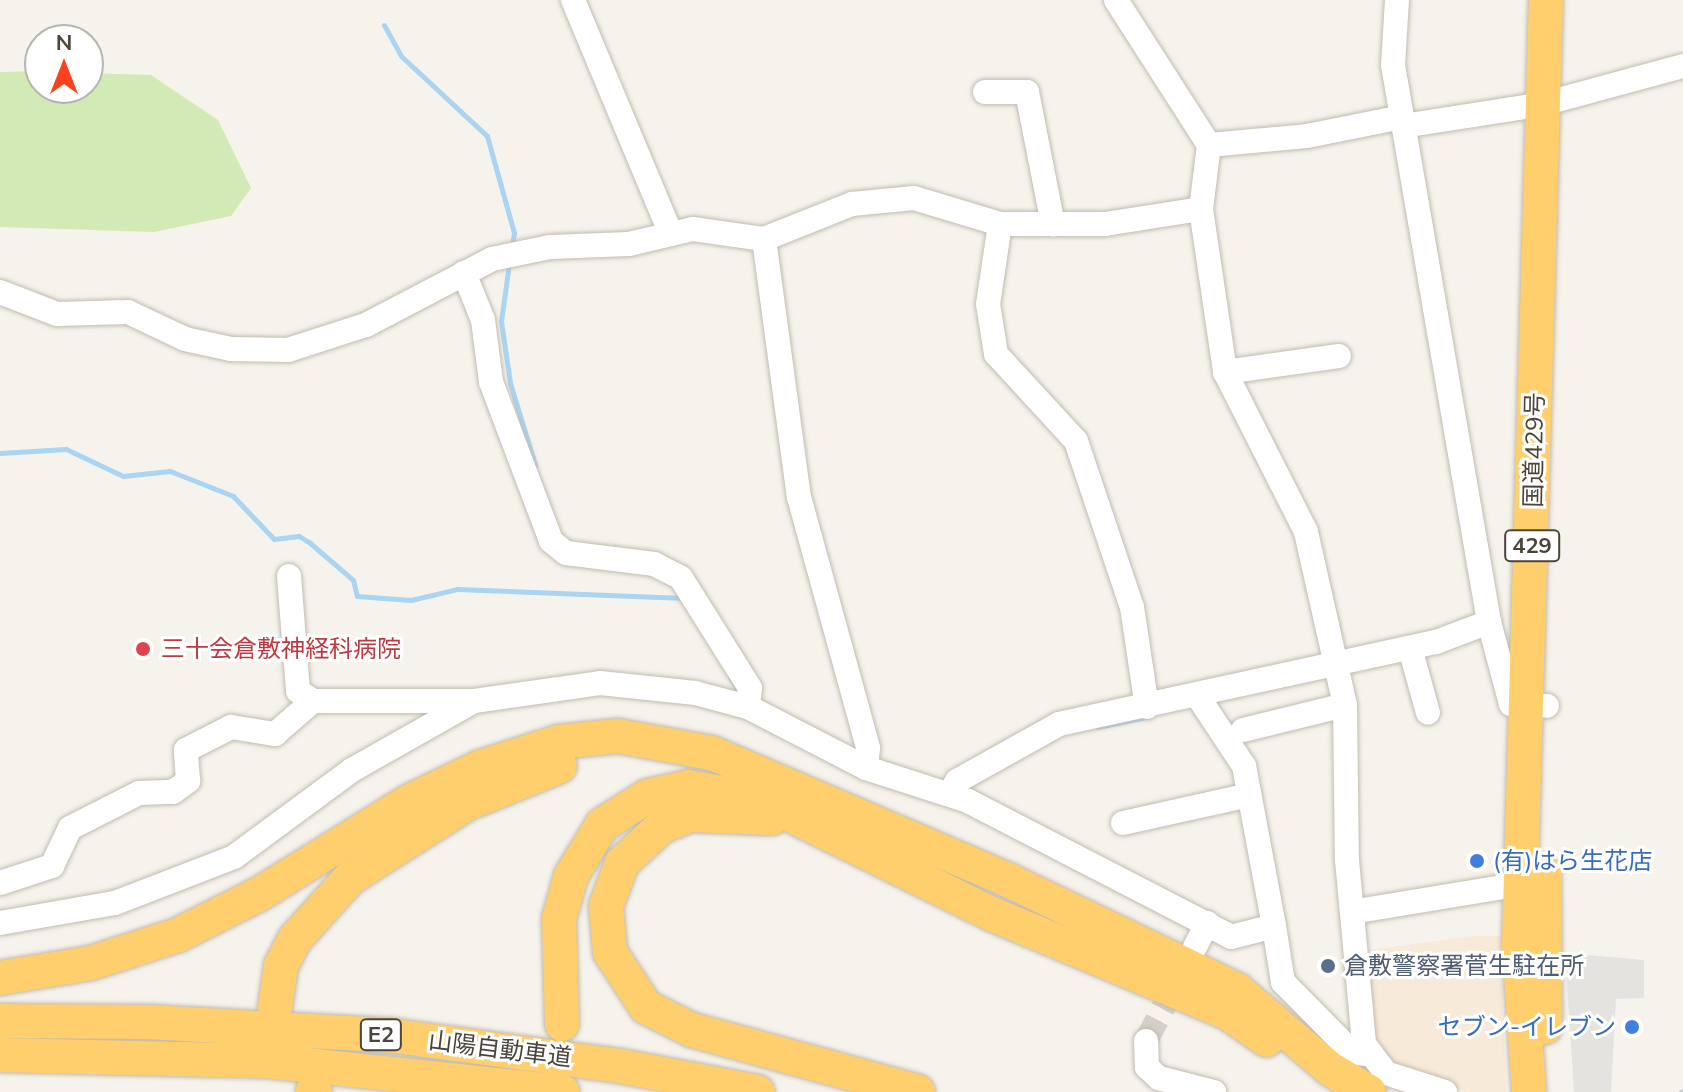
<!DOCTYPE html>
<html>
<head>
<meta charset="utf-8">
<style>
	body { margin:0 }
	#map { position:relative; width:1683px; height:1092px; overflow:hidden; background:#f6f3ec; font-family:Mulish,"Noto Sans JP",sans-serif }
	div>[style] { position:absolute }
	.commercial>* { inset:0; background:#f7ead8 }
	.green>* { inset:0; background:#d2eab5 }
	.parking>* { inset:0; background:#e5e3e0 }
	.stream>* { height:5px; margin:-2.5px; padding:0 2.5px; transform-origin:2.5px; border-radius:2.5px; background:#a9d4f2 }
	.minor-tunnel>* { height:24px; margin-top:-12px; transform-origin:0; background:repeating-linear-gradient(90deg,#d4d0c8 0 24px,transparent 0 36px) }
	.roads { filter:drop-shadow(0 0 2px #c2bbae) drop-shadow(0 0 2px #c2bbae) }
	.minor>* { height:24px; margin:-12px; padding:0 12px; transform-origin:12px; border-radius:12px; background:#fff }
	.highway>* { height:34px; margin:-17px; padding:0 17px; transform-origin:17px; border-radius:17px; background:#ffcf6e }
	.dots>* { width:22px; height:22px; translate:-50% -50%; box-sizing:border-box; border:4px solid #fff; border-radius:50% }
	span { translate:-50% -50%; white-space:nowrap; text-align:center; line-height:1.15; -webkit-text-stroke:6px #fff; paint-order:stroke }
	.shield-label span { padding:2px 6px; background:#fff; border:2px solid; border-radius:6px; -webkit-text-stroke-width:0 }
	.shield-label { font-size:22px; color:#4b4439; font-weight:700 }
	.street-label { font-size:24px; color:#4b4439 }
	.health-label { font-size:24px; color:#be3a42 }
	.left { translate:0 -50%; text-align:left }
	.shop-label { font-size:24px; color:#366cbe }
	.right { translate:-100% -50%; text-align:right }
	.service-label { font-size:24px; color:#4e5e75 }
	.north { position:absolute; left:24px; top:24px; width:80px; height:80px; box-sizing:border-box; background:#fff; border:2px solid #b7b4b0; border-radius:50%; rotate:0deg; font-size:22px; font-weight:700; line-height:32px; text-align:center; color:#4b4439 }
	.north::after { content:''; display:block; margin:auto; width:28px; height:36px; background:#fc3f1d; clip-path:polygon(50% 0,100% 100%,50% 72%,0 100%) }
</style>
</head>
<body>
<div id="map">
	<div class="commercial">
		<i style="clip-path:polygon(1472px 936px,1500px 936px,1506px 1092px,1467px 1092px,1392px 1066px,1372px 1050px,1362px 951px)"></i>
	</div>
	<div class="green">
		<i style="clip-path:polygon(40px 71px,40px 88px,88px 88px,88px 73px,151px 75px,218px 120px,251px 188px,231px 216px,154px 232px,0 227px,0 72px)"></i>
	</div>
	<div class="parking">
		<i style="clip-path:polygon(1565px 953px,1644px 960px,1644px 998px,1616px 999px,1611px 1092px,1574px 1092px)"></i>
	</div>
	<div class="stream">
		<i style="left:384px;top:25px;width:35px;rotate:61deg"></i>
		<i style="left:401px;top:56px;width:117px;rotate:42.9deg"></i>
		<i style="left:487px;top:136px;width:101px;rotate:74.4deg"></i>
		<i style="left:514px;top:233px;width:13px;rotate:99deg"></i>
		<i style="left:509px;top:264px;width:58px;rotate:98deg"></i>
		<i style="left:501px;top:321px;width:63px;rotate:81.7deg"></i>
		<i style="left:510px;top:383px;width:86px;rotate:73deg"></i>
		<i style="left:0;top:453px;width:66px;rotate:-3.5deg"></i>
		<i style="left:66px;top:449px;width:63px;rotate:25.3deg"></i>
		<i style="left:123px;top:476px;width:47px;rotate:-6.1deg"></i>
		<i style="left:170px;top:471px;width:68px;rotate:21.6deg"></i>
		<i style="left:233px;top:496px;width:59px;rotate:46.4deg"></i>
		<i style="left:274px;top:539px;width:25px;rotate:-7deg"></i>
		<i style="left:299px;top:536px;width:13px;rotate:32deg"></i>
		<i style="left:310px;top:543px;width:57px;rotate:40.7deg"></i>
		<i style="left:353px;top:580px;width:16px;rotate:76deg"></i>
		<i style="left:357px;top:596px;width:54px;rotate:4.2deg"></i>
		<i style="left:411px;top:600px;width:47px;rotate:-13.4deg"></i>
		<i style="left:457px;top:589px;width:227px;rotate:2.3deg"></i>
		<i style="left:730px;top:677px;width:22px;rotate:56deg"></i>
		<i style="left:1098px;top:727px;width:49px;rotate:-11.8deg"></i>
		<i style="left:1681px;top:1092px;width:2px;rotate:-27deg"></i>
	</div>
	<div class="minor-tunnel">
		<i style="left:1146px;top:1041px;width:71px;rotate:-62.4deg"></i>
	</div>
	<div class="roads">
		<div class="minor">
			<i style="left:573px;top:0;width:251px;rotate:67.3deg"></i>
			<i style="left:1397px;top:0;width:65px;rotate:93.5deg"></i>
			<i style="left:1393px;top:65px;width:565px;rotate:80.22deg"></i>
			<i style="left:1489px;top:622px;width:85px;rotate:75deg"></i>
			<i style="left:1511px;top:704px;width:36px;rotate:3deg"></i>
			<i style="left:985px;top:92px;width:42px"></i>
			<i style="left:1027px;top:92px;width:135px;rotate:78.9deg"></i>
			<i style="left:1403px;top:126px;width:142px;rotate:-8.9deg"></i>
			<i style="left:1543px;top:104px;width:145px;rotate:-15.2deg"></i>
			<i style="left:1209px;top:145px;width:98px;rotate:-5.2deg"></i>
			<i style="left:1307px;top:136px;width:97px;rotate:-11.3deg"></i>
			<i style="left:1201px;top:209px;width:165px;rotate:81.6deg"></i>
			<i style="left:1225px;top:372px;width:179px;rotate:63.1deg"></i>
			<i style="left:1306px;top:532px;width:177px;rotate:77.3deg"></i>
			<i style="left:1345px;top:705px;width:155px;rotate:89.3deg"></i>
			<i style="left:1347px;top:860px;width:185px;rotate:84.7deg"></i>
			<i style="left:1364px;top:1044px;width:36px;rotate:53deg"></i>
			<i style="left:1386px;top:1073px;width:62px;rotate:17.9deg"></i>
			<i style="left:1000px;top:224px;width:81px;rotate:98.5deg"></i>
			<i style="left:988px;top:304px;width:51px;rotate:80.9deg"></i>
			<i style="left:996px;top:354px;width:118px;rotate:47.4deg"></i>
			<i style="left:1076px;top:441px;width:175px;rotate:71.4deg"></i>
			<i style="left:1132px;top:607px;width:101px;rotate:81.5deg"></i>
			<i style="left:764px;top:239px;width:260px;rotate:82.3deg"></i>
			<i style="left:799px;top:497px;width:260px;rotate:74.6deg"></i>
			<i style="left:868px;top:748px;width:20px;rotate:96deg"></i>
			<i style="left:464px;top:273px;width:51px;rotate:68deg"></i>
			<i style="left:483px;top:320px;width:63px;rotate:82.6deg"></i>
			<i style="left:491px;top:382px;width:170px;rotate:69.3deg"></i>
			<i style="left:551px;top:541px;width:19px;rotate:39deg"></i>
			<i style="left:566px;top:553px;width:89px;rotate:7.1deg"></i>
			<i style="left:654px;top:564px;width:30px;rotate:27deg"></i>
			<i style="left:681px;top:578px;width:130px;rotate:57.9deg"></i>
			<i style="left:750px;top:688px;width:19px;rotate:96deg"></i>
			<i style="left:0;top:292px;width:61px;rotate:21.1deg"></i>
			<i style="left:57px;top:314px;width:71px;rotate:-1.6deg"></i>
			<i style="left:128px;top:312px;width:63px;rotate:25.3deg"></i>
			<i style="left:185px;top:339px;width:47px;rotate:12.3deg"></i>
			<i style="left:231px;top:349px;width:57px;rotate:1deg"></i>
			<i style="left:288px;top:350px;width:82px;rotate:-17.8deg"></i>
			<i style="left:366px;top:325px;width:142px;rotate:-27.6deg"></i>
			<i style="left:492px;top:259px;width:59px;rotate:-11.7deg"></i>
			<i style="left:550px;top:247px;width:79px;rotate:-2.2deg"></i>
			<i style="left:629px;top:244px;width:66px;rotate:-13.2deg"></i>
			<i style="left:693px;top:229px;width:72px;rotate:8deg"></i>
			<i style="left:764px;top:239px;width:95px;rotate:-21.7deg"></i>
			<i style="left:852px;top:204px;width:62px;rotate:-5.5deg"></i>
			<i style="left:914px;top:198px;width:90px;rotate:16.8deg"></i>
			<i style="left:1000px;top:224px;width:105px"></i>
			<i style="left:1105px;top:224px;width:97px;rotate:-8.9deg"></i>
			<i style="left:1201px;top:209px;width:64px;rotate:-82.9deg"></i>
			<i style="left:1209px;top:145px;width:172px;rotate:-122.7deg"></i>
			<i style="left:1225px;top:372px;width:115px;rotate:-8deg"></i>
			<i style="left:289px;top:576px;width:115px;rotate:85.5deg"></i>
			<i style="left:298px;top:691px;width:18px;rotate:34deg"></i>
			<i style="left:313px;top:701px;width:161px"></i>
			<i style="left:1410px;top:648px;width:67px;rotate:74.5deg"></i>
			<i style="left:1243px;top:730px;width:105px;rotate:-13.8deg"></i>
			<i style="left:949px;top:794px;width:15px;rotate:-58deg"></i>
			<i style="left:957px;top:781px;width:117px;rotate:-29.2deg"></i>
			<i style="left:1059px;top:724px;width:386px;rotate:-12.3deg"></i>
			<i style="left:1436px;top:642px;width:57px;rotate:-20.7deg"></i>
			<i style="left:1123px;top:823px;width:129px;rotate:-12.5deg"></i>
			<i style="left:0;top:883px;width:55px;rotate:-18.1deg"></i>
			<i style="left:52px;top:866px;width:42px;rotate:-64.7deg"></i>
			<i style="left:70px;top:828px;width:77px;rotate:-26.9deg"></i>
			<i style="left:139px;top:793px;width:34px;rotate:-2deg"></i>
			<i style="left:173px;top:792px;width:19px;rotate:-36deg"></i>
			<i style="left:188px;top:781px;width:31px;rotate:-94deg"></i>
			<i style="left:186px;top:750px;width:51px;rotate:-27.1deg"></i>
			<i style="left:231px;top:727px;width:45px;rotate:9deg"></i>
			<i style="left:275px;top:734px;width:50px;rotate:-41deg"></i>
			<i style="left:1352px;top:912px;width:171px;rotate:-9.4deg"></i>
			<i style="left:0;top:923px;width:117px;rotate:-9.9deg"></i>
			<i style="left:115px;top:903px;width:128px;rotate:-21.1deg"></i>
			<i style="left:234px;top:857px;width:147px;rotate:-36.4deg"></i>
			<i style="left:352px;top:770px;width:140px;rotate:-29.5deg"></i>
			<i style="left:474px;top:701px;width:127px;rotate:-8.1deg"></i>
			<i style="left:600px;top:683px;width:96px;rotate:6deg"></i>
			<i style="left:695px;top:693px;width:55px;rotate:14.8deg"></i>
			<i style="left:748px;top:707px;width:133px;rotate:27.3deg"></i>
			<i style="left:866px;top:768px;width:107px;rotate:17.9deg"></i>
			<i style="left:968px;top:801px;width:296px;rotate:27.3deg"></i>
			<i style="left:1231px;top:937px;width:44px;rotate:-14.3deg"></i>
			<i style="left:1274px;top:926px;width:163px;rotate:-100.6deg"></i>
			<i style="left:1244px;top:766px;width:85px;rotate:-123.5deg"></i>
			<i style="left:1274px;top:926px;width:57px;rotate:80.9deg"></i>
			<i style="left:1283px;top:982px;width:100px;rotate:45.4deg"></i>
			<i style="left:1353px;top:1053px;width:15px;rotate:4deg"></i>
			<i style="left:1195px;top:947px;width:27px;rotate:-63deg"></i>
			<i style="left:1146px;top:1041px;width:26px;rotate:88deg"></i>
			<i style="left:1147px;top:1067px;width:16px;rotate:43deg"></i>
			<i style="left:1159px;top:1078px;width:57px;rotate:14.3deg"></i>
		</div>
		<div class="highway">
			<i style="left:772px;top:818px;width:82px;rotate:-177.9deg"></i>
			<i style="left:690px;top:815px;width:31px;rotate:158deg"></i>
			<i style="left:661px;top:827px;width:53px;rotate:137.3deg"></i>
			<i style="left:622px;top:863px;width:46px;rotate:110.4deg"></i>
			<i style="left:606px;top:906px;width:46px;rotate:85deg"></i>
			<i style="left:610px;top:952px;width:66px;rotate:56.8deg"></i>
			<i style="left:646px;top:1007px;width:51px;rotate:26.6deg"></i>
			<i style="left:692px;top:1030px;width:234px;rotate:15.3deg"></i>
			<i style="left:1544px;top:872px;width:155px;rotate:89.6deg"></i>
			<i style="left:0;top:978px;width:92px;rotate:-9.4deg"></i>
			<i style="left:91px;top:963px;width:91px;rotate:-17.8deg"></i>
			<i style="left:178px;top:935px;width:93px;rotate:-26.8deg"></i>
			<i style="left:261px;top:893px;width:175px;rotate:-31.7deg"></i>
			<i style="left:410px;top:801px;width:79px;rotate:-25.6deg"></i>
			<i style="left:481px;top:767px;width:82px;rotate:-17.8deg"></i>
			<i style="left:559px;top:742px;width:59px;rotate:-5.8deg"></i>
			<i style="left:618px;top:736px;width:96px;rotate:10.3deg"></i>
			<i style="left:712px;top:753px;width:324px;rotate:23.2deg"></i>
			<i style="left:1010px;top:881px;width:252px;rotate:25.6deg"></i>
			<i style="left:1237px;top:990px;width:122px;rotate:40.3deg"></i>
			<i style="left:1330px;top:1069px;width:45px;rotate:30.5deg"></i>
			<i style="left:275px;top:1008px;width:42px;rotate:-81.9deg"></i>
			<i style="left:281px;top:966px;width:30px;rotate:-63deg"></i>
			<i style="left:295px;top:939px;width:82px;rotate:-48deg"></i>
			<i style="left:350px;top:878px;width:138px;rotate:-32.5deg"></i>
			<i style="left:466px;top:804px;width:101px;rotate:-22deg"></i>
			<i style="left:0;top:1021px;width:148px;rotate:0.4deg"></i>
			<i style="left:148px;top:1022px;width:247px;rotate:3.2deg"></i>
			<i style="left:395px;top:1036px;width:227px;rotate:7.6deg"></i>
			<i style="left:620px;top:1066px;width:140px;rotate:10.7deg"></i>
			<i style="left:562px;top:1024px;width:105px;rotate:-91.6deg"></i>
			<i style="left:559px;top:919px;width:45px;rotate:-74.4deg"></i>
			<i style="left:571px;top:876px;width:60px;rotate:-58.7deg"></i>
			<i style="left:602px;top:825px;width:54px;rotate:-32.2deg"></i>
			<i style="left:648px;top:796px;width:41px;rotate:-12.7deg"></i>
			<i style="left:688px;top:787px;width:73px;rotate:10.2deg"></i>
			<i style="left:760px;top:800px;width:261px;rotate:26.2deg"></i>
			<i style="left:994px;top:915px;width:254px;rotate:22.7deg"></i>
			<i style="left:1228px;top:1013px;width:47px;rotate:34.7deg"></i>
			<i style="left:0;top:1055px;width:268px;rotate:1.3deg"></i>
			<i style="left:268px;top:1061px;width:296px;rotate:6deg"></i>
			<i style="left:313px;top:1091px;width:2px;rotate:27deg"></i>
			<i style="left:1529px;top:1092px;width:146px;rotate:-93.9deg"></i>
			<i style="left:1519px;top:946px;width:946px;rotate:-88.37deg"></i>
		</div>
	</div>
	<div class="dots">
		<i style="left:143px;top:649px;background:#e0444e"></i>
		<i style="left:1477px;top:861px;background:#3f7fe0"></i>
		<i style="left:1328px;top:966px;background:#5c6f8a"></i>
		<i style="left:1632px;top:1027px;background:#3f7fe0"></i>
	</div>
	<div class="shield-label">
		<span style="left:1532px;top:546px">429</span>
		<span style="left:381px;top:1035px">E2</span>
	</div>
	<div class="street-label">
		<span style="left:1534px;top:450px;rotate:-89deg">国道429号</span>
		<span style="left:500px;top:1049px;rotate:7deg">山陽自動車道</span>
	</div>
	<div class="health-label">
		<span class="left" style="left:161px;top:649px">三十会倉敷神経科病院</span>
	</div>
	<div class="shop-label">
		<span class="left" style="left:1493px;top:861px">(有)はら生花店</span>
		<span class="right" style="left:1616px;top:1027px">セブン-イレブン</span>
	</div>
	<div class="service-label">
		<span class="left" style="left:1344px;top:966px">倉敷警察署菅生駐在所</span>
	</div>
	<div class="north">N</div>
</div>
</body>
</html>
